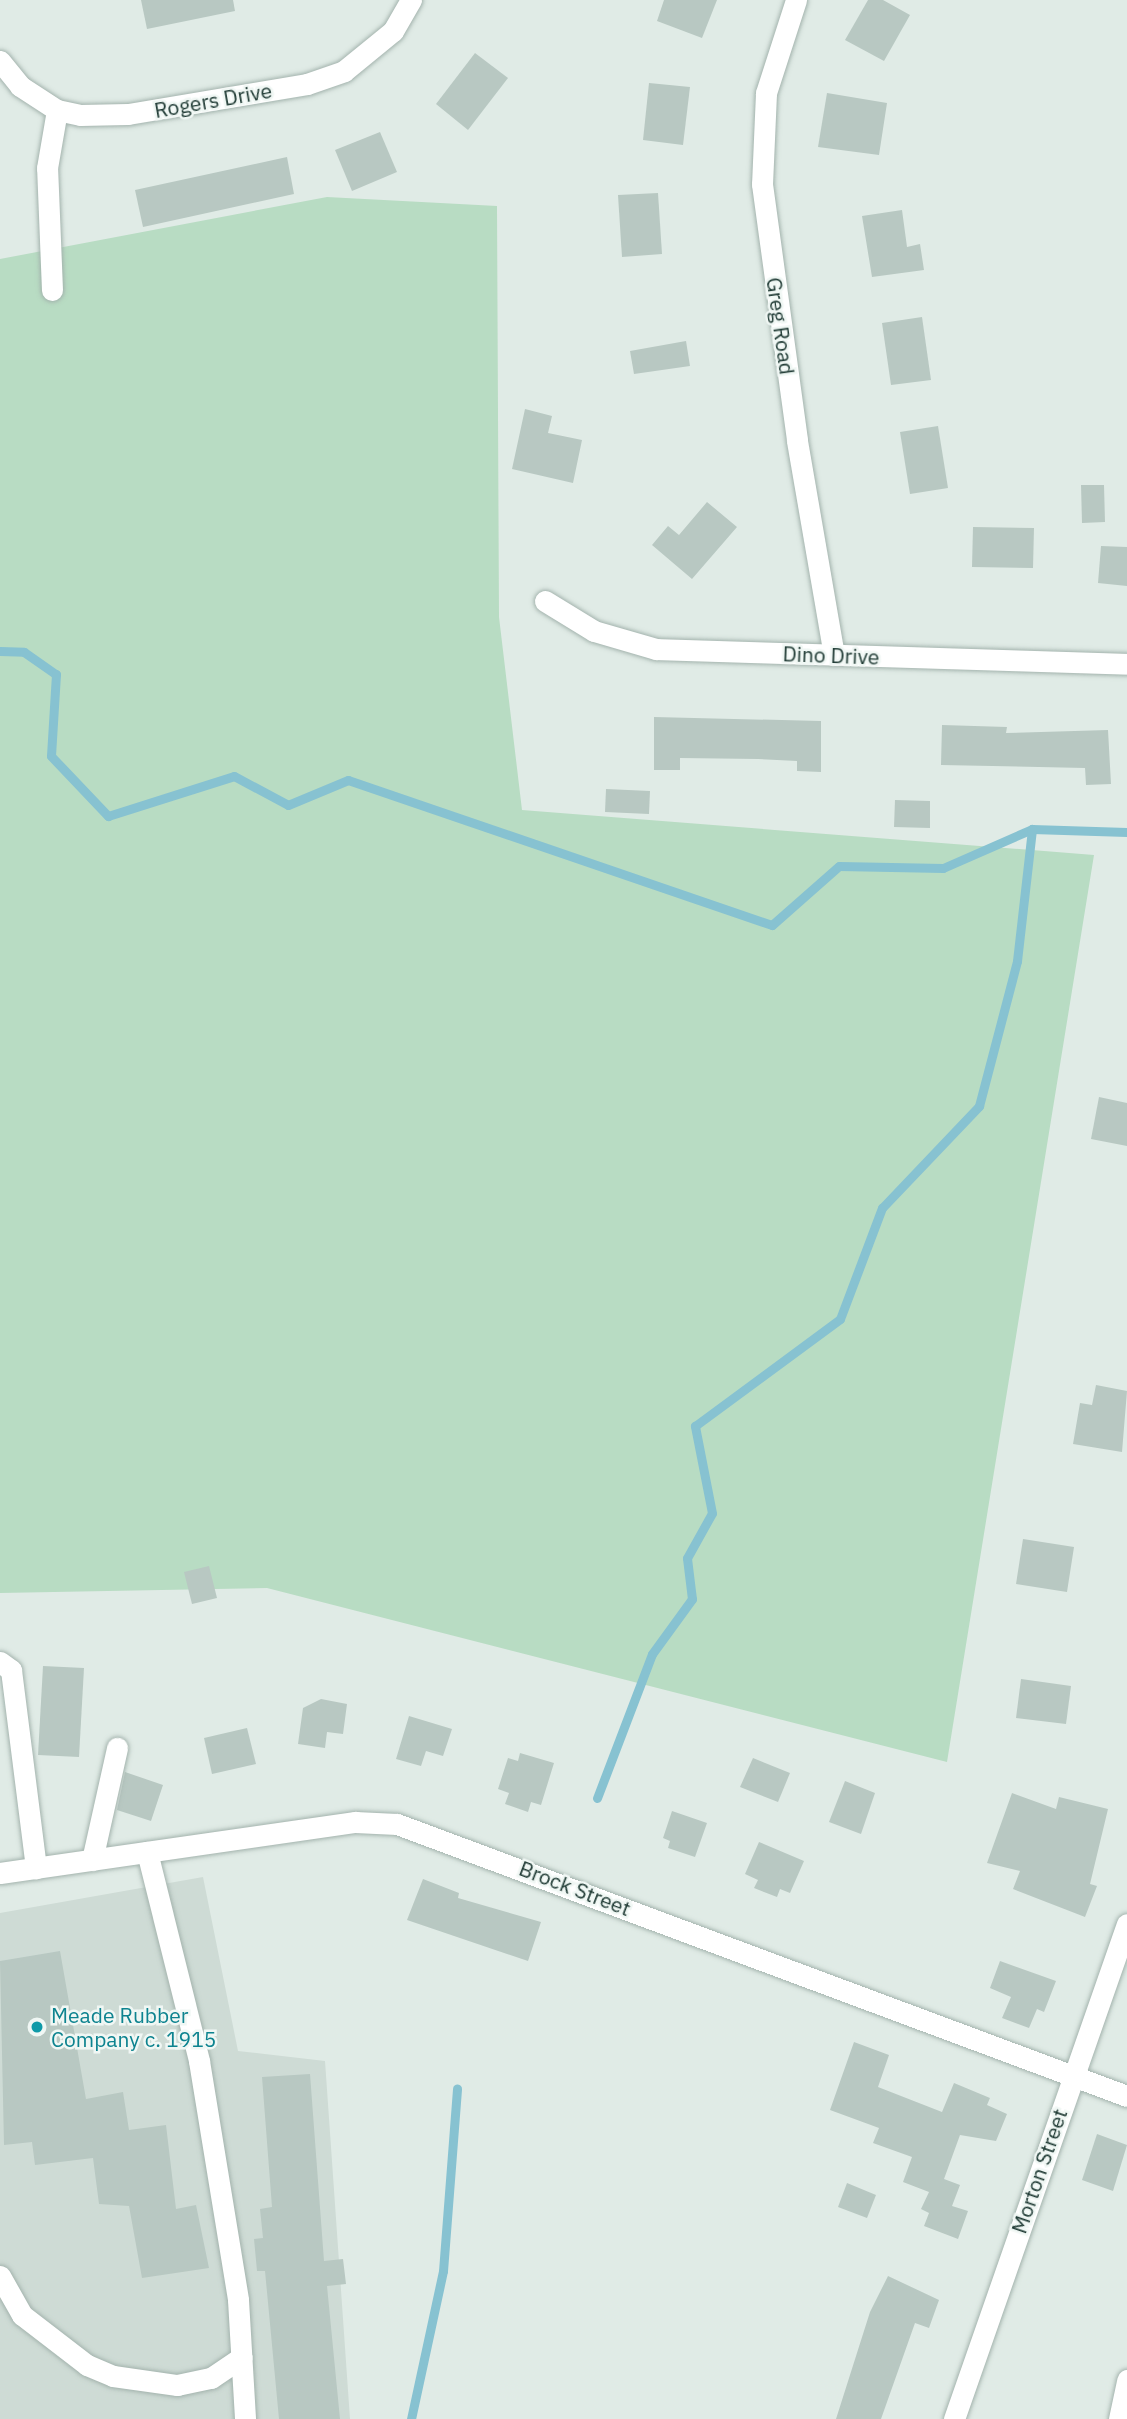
<!DOCTYPE html>
<html>
<head>
<meta charset="utf-8">
<style>
	body { margin:0 }
	#map { position:relative; width:1127px; height:2419px; overflow:hidden; background:#e0ebe6; font-family:"IBM Plex Sans",sans-serif }
	div>[style] { position:absolute }
	.built>* { inset:0; background:#cedbd5 }
	.green>* { inset:0; background:#b8dcc3 }
	.stream>* { height:9px; margin:-4.5px; padding:0 4.5px; transform-origin:4.5px; border-radius:4.5px; background:#87c2d1 }
	.building>* { inset:0; background:#b8c8c2 }
	.roads { filter:drop-shadow(0 0 2px #a3b3ad) drop-shadow(0 0 2px #a3b3ad) }
	.minor>* { height:21px; margin:-10.5px; padding:0 10.5px; transform-origin:10.5px; border-radius:10.5px; background:#fff }
	.dots>* { width:19px; height:19px; translate:-50% -50%; box-sizing:border-box; border:4px solid #f0f7f4; border-radius:50% }
	span { translate:-50% -50%; white-space:nowrap; text-align:center; line-height:1.15; -webkit-text-stroke:5px #f0f7f4; paint-order:stroke }
	.street-label { font-size:21px; color:#203b35 }
	.culture-label { font-size:21px; color:#0d838f }
	.left { translate:0 -50%; text-align:left }
</style>
</head>
<body>
<div id="map">
	<div class="built">
		<i style="clip-path:polygon(203px 1877px,238px 2051px,325px 2061px,350px 2419px,0 2419px,0 1913px)"></i>
	</div>
	<div class="green">
		<i style="clip-path:polygon(327px 197px,497px 206px,499px 617px,522px 810px,1094px 855px,947px 1762px,267px 1588px,0 1593px,0 259px)"></i>
	</div>
	<div class="stream">
		<i style="left:0;top:651px;width:24px;rotate:2deg"></i>
		<i style="left:24px;top:652px;width:39px;rotate:35deg"></i>
		<i style="left:56px;top:674px;width:82px;rotate:93.5deg"></i>
		<i style="left:51px;top:756px;width:83px;rotate:46.5deg"></i>
		<i style="left:108px;top:816px;width:132px;rotate:-17.6deg"></i>
		<i style="left:234px;top:776px;width:61px;rotate:28.2deg"></i>
		<i style="left:288px;top:805px;width:65px;rotate:-22.6deg"></i>
		<i style="left:348px;top:780px;width:448px;rotate:18.9deg"></i>
		<i style="left:772px;top:925px;width:89px;rotate:-41.4deg"></i>
		<i style="left:839px;top:866px;width:104px;rotate:1.1deg"></i>
		<i style="left:943px;top:868px;width:97px;rotate:-23.7deg"></i>
		<i style="left:1032px;top:829px;width:95px;rotate:1.8deg"></i>
		<i style="left:597px;top:1798px;width:154px;rotate:-69.1deg"></i>
		<i style="left:652px;top:1654px;width:68px;rotate:-54deg"></i>
		<i style="left:692px;top:1599px;width:41px;rotate:-97deg"></i>
		<i style="left:687px;top:1558px;width:51px;rotate:-60.9deg"></i>
		<i style="left:712px;top:1513px;width:89px;rotate:-101.1deg"></i>
		<i style="left:695px;top:1426px;width:180px;rotate:-36.4deg"></i>
		<i style="left:840px;top:1319px;width:119px;rotate:-69.3deg"></i>
		<i style="left:882px;top:1208px;width:141px;rotate:-46.4deg"></i>
		<i style="left:979px;top:1106px;width:150px;rotate:-75.3deg"></i>
		<i style="left:1017px;top:961px;width:133px;rotate:-83.5deg"></i>
		<i style="left:411px;top:2419px;width:151px;rotate:-77.8deg"></i>
		<i style="left:443px;top:2271px;width:183px;rotate:-85.6deg"></i>
	</div>
	<div class="building">
		<i style="clip-path:polygon(141px 0,233px 0,235px 11px,147px 29px)"></i>
		<i style="clip-path:polygon(664px 0,717px 0,702px 38px,657px 21px)"></i>
		<i style="clip-path:polygon(868px 0,883px 0,910px 15px,884px 61px,845px 40px)"></i>
		<i style="clip-path:polygon(475px 53px,508px 78px,468px 130px,436px 104px)"></i>
		<i style="clip-path:polygon(649px 83px,690px 87px,683px 145px,643px 140px)"></i>
		<i style="clip-path:polygon(827px 93px,887px 103px,879px 155px,818px 147px)"></i>
		<i style="clip-path:polygon(380px 132px,397px 172px,352px 191px,335px 150px)"></i>
		<i style="clip-path:polygon(287px 157px,294px 194px,143px 227px,135px 190px)"></i>
		<i style="clip-path:polygon(658px 193px,662px 254px,622px 257px,618px 195px)"></i>
		<i style="clip-path:polygon(902px 210px,907px 247px,920px 244px,924px 270px,872px 277px,862px 216px)"></i>
		<i style="clip-path:polygon(922px 317px,931px 380px,891px 385px,882px 323px)"></i>
		<i style="clip-path:polygon(686px 341px,690px 366px,634px 374px,630px 351px)"></i>
		<i style="clip-path:polygon(525px 409px,552px 416px,548px 433px,582px 440px,573px 483px,512px 469px)"></i>
		<i style="clip-path:polygon(938px 426px,948px 488px,910px 494px,900px 432px)"></i>
		<i style="clip-path:polygon(1081px 485px,1104px 485px,1105px 522px,1082px 523px)"></i>
		<i style="clip-path:polygon(707px 502px,737px 527px,692px 579px,652px 545px,668px 526px,679px 535px)"></i>
		<i style="clip-path:polygon(973px 527px,1034px 528px,1033px 568px,972px 567px)"></i>
		<i style="clip-path:polygon(1101px 546px,1127px 547px,1127px 586px,1098px 583px)"></i>
		<i style="clip-path:polygon(654px 717px,821px 721px,821px 772px,797px 771px,797px 761px,758px 759px,680px 758px,680px 770px,654px 770px)"></i>
		<i style="clip-path:polygon(942px 725px,1007px 727px,1006px 733px,1108px 730px,1111px 784px,1086px 785px,1085px 768px,941px 765px)"></i>
		<i style="clip-path:polygon(606px 789px,650px 791px,649px 814px,605px 812px)"></i>
		<i style="clip-path:polygon(895px 800px,930px 801px,930px 828px,894px 827px)"></i>
		<i style="clip-path:polygon(1099px 1097px,1127px 1103px,1127px 1146px,1091px 1139px)"></i>
		<i style="clip-path:polygon(1096px 1385px,1127px 1391px,1122px 1452px,1073px 1444px,1080px 1403px,1092px 1405px)"></i>
		<i style="clip-path:polygon(1023px 1539px,1074px 1547px,1067px 1592px,1016px 1584px)"></i>
		<i style="clip-path:polygon(209px 1566px,217px 1598px,192px 1604px,184px 1572px)"></i>
		<i style="clip-path:polygon(43px 1666px,84px 1668px,79px 1757px,38px 1755px)"></i>
		<i style="clip-path:polygon(1021px 1679px,1071px 1686px,1066px 1724px,1016px 1718px)"></i>
		<i style="clip-path:polygon(321px 1699px,347px 1704px,343px 1734px,327px 1732px,325px 1748px,298px 1744px,303px 1708px)"></i>
		<i style="clip-path:polygon(409px 1716px,452px 1729px,443px 1756px,426px 1751px,421px 1766px,396px 1759px)"></i>
		<i style="clip-path:polygon(247px 1728px,256px 1764px,212px 1774px,204px 1738px)"></i>
		<i style="clip-path:polygon(520px 1753px,554px 1763px,541px 1805px,531px 1802px,528px 1812px,505px 1804px,509px 1793px,498px 1789px,508px 1758px,518px 1761px)"></i>
		<i style="clip-path:polygon(753px 1758px,790px 1773px,778px 1802px,740px 1787px)"></i>
		<i style="clip-path:polygon(125px 1772px,163px 1785px,151px 1821px,117px 1810px)"></i>
		<i style="clip-path:polygon(845px 1781px,875px 1793px,861px 1834px,829px 1822px)"></i>
		<i style="clip-path:polygon(1012px 1793px,1056px 1809px,1059px 1797px,1108px 1809px,1090px 1884px,1097px 1886px,1085px 1917px,1013px 1889px,1020px 1871px,987px 1863px)"></i>
		<i style="clip-path:polygon(672px 1811px,707px 1823px,695px 1857px,668px 1848px,670px 1841px,663px 1838px)"></i>
		<i style="clip-path:polygon(759px 1842px,804px 1861px,790px 1893px,780px 1889px,777px 1897px,754px 1888px,758px 1880px,745px 1874px)"></i>
		<i style="clip-path:polygon(423px 1879px,459px 1893px,458px 1898px,541px 1922px,528px 1961px,407px 1920px)"></i>
		<i style="clip-path:polygon(60px 1951px,86px 2099px,123px 2092px,129px 2130px,166px 2125px,176px 2209px,196px 2205px,209px 2268px,142px 2278px,129px 2206px,99px 2204px,93px 2158px,35px 2165px,32px 2142px,4px 2145px,0 1961px)"></i>
		<i style="clip-path:polygon(1000px 1961px,1056px 1981px,1044px 2012px,1037px 2009px,1029px 2028px,1002px 2018px,1011px 1997px,990px 1988px)"></i>
		<i style="clip-path:polygon(854px 2042px,889px 2055px,878px 2087px,942px 2112px,954px 2083px,990px 2098px,987px 2105px,1007px 2114px,996px 2141px,960px 2135px,944px 2179px,960px 2185px,952px 2206px,968px 2211px,958px 2239px,924px 2226px,929px 2213px,921px 2209px,929px 2192px,903px 2182px,912px 2157px,873px 2143px,879px 2128px,830px 2110px)"></i>
		<i style="clip-path:polygon(310px 2074px,324px 2261px,343px 2259px,346px 2284px,327px 2286px,340px 2419px,279px 2419px,265px 2271px,257px 2271px,254px 2239px,263px 2238px,260px 2209px,272px 2207px,262px 2077px)"></i>
		<i style="clip-path:polygon(1097px 2134px,1127px 2145px,1113px 2191px,1082px 2180px)"></i>
		<i style="clip-path:polygon(847px 2183px,876px 2195px,867px 2218px,838px 2207px)"></i>
		<i style="clip-path:polygon(888px 2276px,939px 2300px,929px 2328px,915px 2323px,881px 2419px,836px 2419px,870px 2312px)"></i>
	</div>
	<div class="roads">
		<div class="minor">
			<i style="left:796px;top:0;width:98px;rotate:107.9deg"></i>
			<i style="left:766px;top:93px;width:91px;rotate:92.5deg"></i>
			<i style="left:762px;top:184px;width:259px;rotate:82.2deg"></i>
			<i style="left:797px;top:441px;width:217px;rotate:80.2deg"></i>
			<i style="left:0;top:61px;width:32px;rotate:51deg"></i>
			<i style="left:20px;top:86px;width:44px;rotate:33deg"></i>
			<i style="left:57px;top:110px;width:24px;rotate:12deg"></i>
			<i style="left:80px;top:115px;width:48px;rotate:-1.2deg"></i>
			<i style="left:128px;top:114px;width:181px;rotate:-9.5deg"></i>
			<i style="left:307px;top:84px;width:39px;rotate:-19deg"></i>
			<i style="left:344px;top:71px;width:63px;rotate:-39.2deg"></i>
			<i style="left:393px;top:31px;width:36px;rotate:-60deg"></i>
			<i style="left:52px;top:290px;width:122px;rotate:-92.3deg"></i>
			<i style="left:47px;top:168px;width:59px;rotate:-80.2deg"></i>
			<i style="left:545px;top:601px;width:57px;rotate:31.5deg"></i>
			<i style="left:594px;top:631px;width:65px;rotate:16.2deg"></i>
			<i style="left:656px;top:649px;width:471px;rotate:1.8deg"></i>
			<i style="left:0;top:1662px;width:14px;rotate:36deg"></i>
			<i style="left:11px;top:1670px;width:200px;rotate:82.8deg"></i>
			<i style="left:147px;top:1852px;width:215px;rotate:76deg"></i>
			<i style="left:199px;top:2061px;width:242px;rotate:80.7deg"></i>
			<i style="left:238px;top:2300px;width:119px;rotate:86.6deg"></i>
			<i style="left:92px;top:1860px;width:115px;rotate:-77.4deg"></i>
			<i style="left:0;top:1873px;width:359px;rotate:-8.2deg"></i>
			<i style="left:355px;top:1822px;width:42px;rotate:2.7deg"></i>
			<i style="left:397px;top:1824px;width:779px;rotate:20.44deg"></i>
			<i style="left:0;top:2276px;width:45px;rotate:60.6deg"></i>
			<i style="left:22px;top:2315px;width:82px;rotate:37.6deg"></i>
			<i style="left:87px;top:2365px;width:28px;rotate:23deg"></i>
			<i style="left:113px;top:2376px;width:65px;rotate:8deg"></i>
			<i style="left:177px;top:2385px;width:35px;rotate:-12deg"></i>
			<i style="left:211px;top:2378px;width:37px;rotate:-34deg"></i>
			<i style="left:954px;top:2419px;width:524px;rotate:-70.74deg"></i>
			<i style="left:1119px;top:2419px;width:40px;rotate:-78deg"></i>
		</div>
	</div>
	<div class="dots">
		<i style="left:37px;top:2027px;background:#0f9aa8"></i>
	</div>
	<div class="street-label">
		<span style="left:213px;top:100px;rotate:-10deg">Rogers Drive</span>
		<span style="left:781px;top:326px;rotate:82deg">Greg Road</span>
		<span style="left:831px;top:655px;rotate:2deg">Dino Drive</span>
		<span style="left:575px;top:1888px;rotate:21deg">Brock Street</span>
		<span style="left:1039px;top:2171px;rotate:-71deg">Morton Street</span>
	</div>
	<div class="culture-label">
		<span class="left" style="left:51px;top:2027px">Meade Rubber<br>Company c. 1915</span>
	</div>
</div>
</body>
</html>
